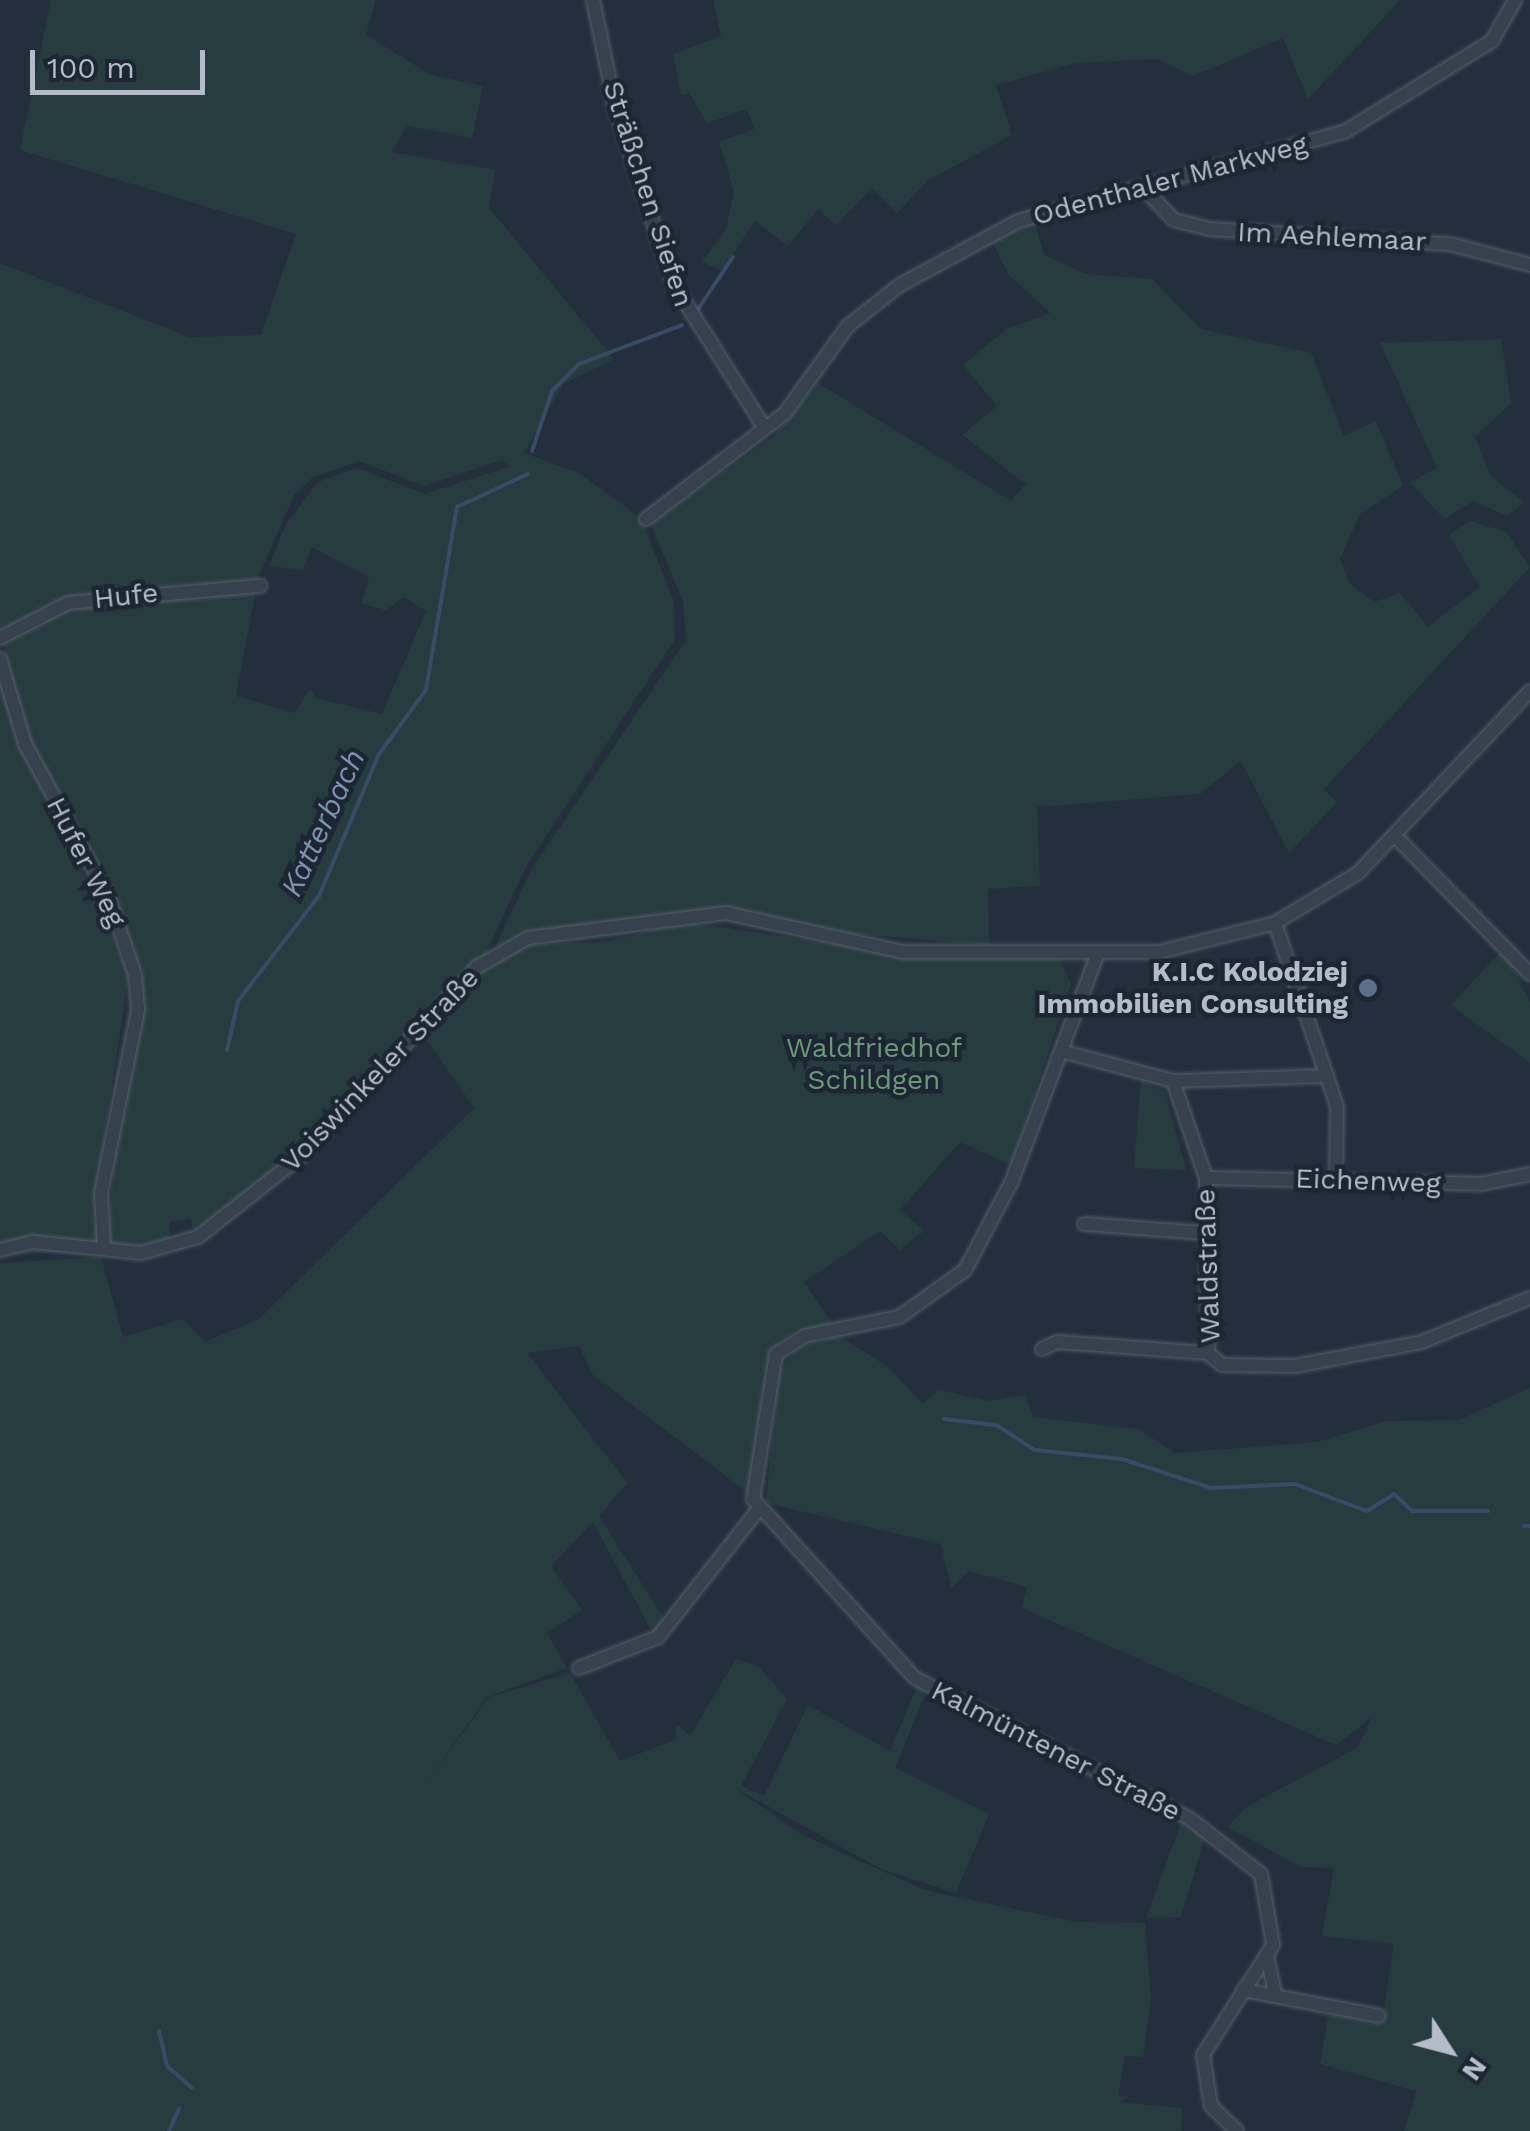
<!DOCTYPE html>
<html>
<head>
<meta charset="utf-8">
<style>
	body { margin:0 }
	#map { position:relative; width:1530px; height:2131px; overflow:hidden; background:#242f3e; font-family:"Work Sans",sans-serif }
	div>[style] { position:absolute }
	.green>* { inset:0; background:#263c3f }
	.stream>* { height:4px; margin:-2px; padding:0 2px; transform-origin:2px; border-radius:2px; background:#394c67 }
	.roads { filter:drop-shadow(0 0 2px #565f6c) drop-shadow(0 0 2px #565f6c) }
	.minor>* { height:12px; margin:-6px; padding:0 6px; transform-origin:6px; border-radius:6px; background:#38414e }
	.dots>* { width:28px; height:28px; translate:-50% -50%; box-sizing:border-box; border:5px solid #1d2633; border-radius:50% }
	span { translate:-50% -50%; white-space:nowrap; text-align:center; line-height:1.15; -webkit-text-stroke:9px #1d2633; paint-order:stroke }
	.street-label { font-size:28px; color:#b4bcc9 }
	.poi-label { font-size:28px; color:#b4bcc9; font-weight:700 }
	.right { translate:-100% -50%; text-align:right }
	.park-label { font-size:28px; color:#6b9a76 }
	.water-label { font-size:30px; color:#7c92b1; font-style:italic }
	.north { position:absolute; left:1400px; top:2001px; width:100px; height:100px; -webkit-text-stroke:8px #1d2633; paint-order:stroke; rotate:126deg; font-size:28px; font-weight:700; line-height:40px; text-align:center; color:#b4bcc9 }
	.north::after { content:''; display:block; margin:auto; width:35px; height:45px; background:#b4bcc9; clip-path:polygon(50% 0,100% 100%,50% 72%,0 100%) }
	.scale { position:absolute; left:30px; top:50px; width:175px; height:45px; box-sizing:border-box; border:5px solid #b4bcc9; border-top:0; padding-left:12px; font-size:30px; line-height:35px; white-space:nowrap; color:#b4bcc9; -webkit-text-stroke:8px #1d2633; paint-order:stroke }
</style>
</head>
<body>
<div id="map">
	<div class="green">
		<i style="clip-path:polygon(51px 0,376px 0,366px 35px,431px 75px,483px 86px,472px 138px,407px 126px,392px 152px,495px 170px,489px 208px,614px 359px,563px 384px,524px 453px,579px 473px,641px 518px,674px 602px,675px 639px,526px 867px,483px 959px,368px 1072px,296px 1158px,193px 1231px,191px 1219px,170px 1222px,169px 1245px,106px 1250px,135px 957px,32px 748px,3px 644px,70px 606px,256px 589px,236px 696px,295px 713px,310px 688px,315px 698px,382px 714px,426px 611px,404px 597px,386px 610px,361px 603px,369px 577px,312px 547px,303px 570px,269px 566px,285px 526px,318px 482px,357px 468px,425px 494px,511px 466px,502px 460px,424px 486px,359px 461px,312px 478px,294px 495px,256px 583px,53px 605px,0 633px,0 263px,189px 337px,261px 335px,296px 234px,20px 150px)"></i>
		<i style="clip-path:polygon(713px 0,1400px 0,1308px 99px,1283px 38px,1193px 76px,1157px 59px,1076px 63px,996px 85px,1012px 135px,928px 180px,897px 213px,872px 188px,836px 225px,818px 209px,788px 246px,755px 221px,722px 270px,702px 262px,726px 229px,734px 191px,719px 142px,754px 129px,747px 109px,707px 123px,689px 93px,681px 95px,673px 54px,721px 36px)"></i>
		<i style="clip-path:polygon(1035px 222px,1044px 255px,1086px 274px,1152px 279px,1201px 329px,1311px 353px,1344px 436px,1376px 421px,1403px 486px,1360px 514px,1340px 559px,1350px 584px,1374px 602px,1400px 593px,1428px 627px,1480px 587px,1449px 535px,1470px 521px,1506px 532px,1530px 567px,1324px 789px,1337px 802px,1289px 853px,1241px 761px,1200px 794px,1037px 807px,1040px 886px,988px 889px,989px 945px,846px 933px,731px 908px,535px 931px,495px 947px,531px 870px,686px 640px,683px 601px,650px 523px,773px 437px,818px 383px,1011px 501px,1026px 484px,962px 435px,997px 406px,963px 365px,1005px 330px,1050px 313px,1008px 274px,992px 241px)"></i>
		<i style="clip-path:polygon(1501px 339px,1511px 403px,1475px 437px,1491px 476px,1524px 502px,1508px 516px,1473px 501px,1444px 519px,1410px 482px,1437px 468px,1380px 343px)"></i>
		<i style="clip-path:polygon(0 669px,13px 719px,129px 974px,93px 1211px,99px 1250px,0 1255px)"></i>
		<i style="clip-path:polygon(688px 922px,915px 956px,1059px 958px,1071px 984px,1011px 1165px,960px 1142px,900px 1210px,924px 1231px,899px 1250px,880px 1231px,804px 1282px,834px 1326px,797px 1330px,773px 1348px,749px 1494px,592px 1374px,579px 1346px,527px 1353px,627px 1483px,599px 1516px,666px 1622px,654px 1636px,593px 1522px,551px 1566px,582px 1610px,547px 1633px,567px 1668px,487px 1697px,421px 1790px,489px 1697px,570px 1673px,620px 1761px,675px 1740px,677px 1724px,690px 1736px,736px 1659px,759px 1667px,787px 1699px,741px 1786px,764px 1796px,808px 1705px,890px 1751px,917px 1686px,926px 1692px,895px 1768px,989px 1814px,956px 1893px,881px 1869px,733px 1787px,802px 1835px,925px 1890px,1076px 1922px,1145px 1923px,1151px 2000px,1143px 2057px,1125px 2056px,1118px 2095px,1130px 2097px,1119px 2102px,1182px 2108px,1181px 2131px,0 2131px,0 1263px,101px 1257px,123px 1337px,183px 1319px,205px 1342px,259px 1319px,474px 1108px,420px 1030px,487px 964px,523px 944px,604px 942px)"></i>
		<i style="clip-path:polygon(1504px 948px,1530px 1002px,1530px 1063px,1451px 1005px)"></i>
		<i style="clip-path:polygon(1141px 1080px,1165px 1092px,1186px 1170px,1134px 1168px)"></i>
		<i style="clip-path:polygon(839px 1336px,887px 1366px,923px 1404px,938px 1390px,990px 1401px,1026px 1395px,1033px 1417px,1138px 1429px,1175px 1453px,1317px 1442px,1387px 1421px,1459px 1420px,1530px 1388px,1530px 2131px,1404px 2131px,1416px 2091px,1320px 2064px,1329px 2011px,1382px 2021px,1394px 1944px,1322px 1936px,1334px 1868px,1301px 1867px,1228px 1827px,1245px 1808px,1357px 1748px,1372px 1717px,1336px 1745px,1022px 1608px,1027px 1587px,969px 1571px,951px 1588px,941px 1544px,766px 1503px,777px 1373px,799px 1347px)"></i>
		<i style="clip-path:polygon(1182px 1820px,1206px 1834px,1181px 1917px,1146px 1918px)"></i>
	</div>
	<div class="stream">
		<i style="left:696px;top:312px;width:66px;rotate:-56.1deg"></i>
		<i style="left:532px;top:451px;width:63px;rotate:-71.6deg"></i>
		<i style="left:552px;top:391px;width:38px;rotate:-45deg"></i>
		<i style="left:579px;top:364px;width:110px;rotate:-20.7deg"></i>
		<i style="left:227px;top:1050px;width:50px;rotate:-77.3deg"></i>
		<i style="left:238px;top:1001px;width:133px;rotate:-52.4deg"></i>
		<i style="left:319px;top:896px;width:154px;rotate:-67.1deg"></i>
		<i style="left:379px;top:754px;width:79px;rotate:-53.7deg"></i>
		<i style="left:426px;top:690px;width:186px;rotate:-80.4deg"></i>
		<i style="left:457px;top:507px;width:78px;rotate:-24.9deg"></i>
		<i style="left:944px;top:1419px;width:52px;rotate:6.6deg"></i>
		<i style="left:996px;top:1425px;width:46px;rotate:32.7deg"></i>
		<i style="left:1035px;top:1450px;width:87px;rotate:5.9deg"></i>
		<i style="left:1122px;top:1459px;width:94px;rotate:18deg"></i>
		<i style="left:1211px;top:1488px;width:84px;rotate:-2.7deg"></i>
		<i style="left:1295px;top:1484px;width:77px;rotate:20.6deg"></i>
		<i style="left:1367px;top:1511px;width:32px;rotate:-32deg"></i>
		<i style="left:1394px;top:1494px;width:25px;rotate:43deg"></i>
		<i style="left:1412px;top:1511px;width:76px"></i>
		<i style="left:1524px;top:1526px;width:6px"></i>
		<i style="left:159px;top:2031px;width:36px;rotate:77deg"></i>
		<i style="left:167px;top:2066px;width:33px;rotate:41deg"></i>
		<i style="left:169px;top:2131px;width:24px;rotate:-66deg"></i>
	</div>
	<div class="roads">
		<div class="minor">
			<i style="left:593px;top:0;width:108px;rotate:78.3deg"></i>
			<i style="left:615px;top:106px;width:186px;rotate:71.9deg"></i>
			<i style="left:673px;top:283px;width:170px;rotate:57.7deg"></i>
			<i style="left:1147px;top:192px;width:39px;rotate:46deg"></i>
			<i style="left:1174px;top:220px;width:36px;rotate:14deg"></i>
			<i style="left:1209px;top:229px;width:241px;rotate:3.6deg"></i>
			<i style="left:1450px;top:244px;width:83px;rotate:14.7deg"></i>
			<i style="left:646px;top:519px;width:175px;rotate:-37.3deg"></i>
			<i style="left:785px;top:413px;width:107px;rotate:-54.1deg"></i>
			<i style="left:848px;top:326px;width:66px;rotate:-38.3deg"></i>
			<i style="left:900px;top:285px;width:134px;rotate:-28.5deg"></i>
			<i style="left:1018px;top:221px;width:340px;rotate:-15.3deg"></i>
			<i style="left:1346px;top:131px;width:172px;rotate:-31.7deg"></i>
			<i style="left:1492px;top:41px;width:47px;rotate:-60.7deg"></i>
			<i style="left:0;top:638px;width:76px;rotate:-27.2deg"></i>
			<i style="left:68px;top:603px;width:193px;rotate:-5.1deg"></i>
			<i style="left:0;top:659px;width:89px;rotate:73.6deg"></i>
			<i style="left:25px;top:744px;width:175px;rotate:61.4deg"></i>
			<i style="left:109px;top:898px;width:81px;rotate:71.3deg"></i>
			<i style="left:135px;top:975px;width:35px;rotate:85deg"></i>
			<i style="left:138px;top:1010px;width:187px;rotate:101.4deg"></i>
			<i style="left:101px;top:1193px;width:55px;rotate:86.9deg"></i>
			<i style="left:1395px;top:836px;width:193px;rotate:45.6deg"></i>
			<i style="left:1275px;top:923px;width:193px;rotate:71.3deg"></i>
			<i style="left:1337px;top:1106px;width:74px;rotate:90.8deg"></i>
			<i style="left:1098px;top:953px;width:244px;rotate:110.7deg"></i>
			<i style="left:1012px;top:1181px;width:101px;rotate:117.8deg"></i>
			<i style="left:965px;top:1270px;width:81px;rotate:144.5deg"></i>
			<i style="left:899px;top:1317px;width:96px;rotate:168.6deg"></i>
			<i style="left:805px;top:1336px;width:34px;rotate:148deg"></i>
			<i style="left:776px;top:1354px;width:147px;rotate:99deg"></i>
			<i style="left:753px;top:1499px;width:241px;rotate:47.9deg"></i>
			<i style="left:915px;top:1678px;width:309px;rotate:27.1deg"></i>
			<i style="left:1190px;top:1819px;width:90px;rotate:37.8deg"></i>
			<i style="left:1261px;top:1874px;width:72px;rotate:80.4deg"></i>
			<i style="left:1273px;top:1945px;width:130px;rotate:122.5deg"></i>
			<i style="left:1203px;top:2055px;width:52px;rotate:81.1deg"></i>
			<i style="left:1211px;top:2106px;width:36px;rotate:44deg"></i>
			<i style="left:1065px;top:1052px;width:112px;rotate:15deg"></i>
			<i style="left:1173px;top:1081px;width:102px;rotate:71.2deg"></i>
			<i style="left:1206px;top:1178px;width:175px;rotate:89.3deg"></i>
			<i style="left:1208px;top:1353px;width:18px;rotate:41deg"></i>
			<i style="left:1222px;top:1365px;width:73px;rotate:0.8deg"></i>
			<i style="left:1295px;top:1366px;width:129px;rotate:-10.7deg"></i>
			<i style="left:1422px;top:1342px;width:117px;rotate:-22.2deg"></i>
			<i style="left:1173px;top:1081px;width:154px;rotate:-1.9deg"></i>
			<i style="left:1206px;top:1178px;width:275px;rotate:1.2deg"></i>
			<i style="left:1481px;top:1184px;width:50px;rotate:-11.5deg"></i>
			<i style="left:1084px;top:1224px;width:121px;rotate:4.3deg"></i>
			<i style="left:0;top:1250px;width:34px;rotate:-14deg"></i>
			<i style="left:33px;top:1242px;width:109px;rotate:5.8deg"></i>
			<i style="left:141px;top:1253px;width:59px;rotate:-15.7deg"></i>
			<i style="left:198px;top:1237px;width:130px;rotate:-38.1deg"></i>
			<i style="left:300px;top:1157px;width:260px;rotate:-47deg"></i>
			<i style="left:477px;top:967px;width:59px;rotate:-29.6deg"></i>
			<i style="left:528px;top:938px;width:200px;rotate:-7.2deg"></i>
			<i style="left:726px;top:913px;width:182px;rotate:12.4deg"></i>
			<i style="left:904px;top:952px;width:255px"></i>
			<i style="left:1159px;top:952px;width:120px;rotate:-14deg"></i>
			<i style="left:1275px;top:923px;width:97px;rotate:-31.1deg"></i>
			<i style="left:1358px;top:873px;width:250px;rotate:-46.6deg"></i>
			<i style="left:1042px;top:1349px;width:17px;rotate:-25deg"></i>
			<i style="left:1057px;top:1342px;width:151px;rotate:4.2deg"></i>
			<i style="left:579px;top:1668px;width:85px;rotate:-21.4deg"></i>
			<i style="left:658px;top:1637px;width:162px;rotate:-51.8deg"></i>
			<i style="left:1267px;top:1956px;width:40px;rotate:78deg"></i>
			<i style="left:1243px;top:1990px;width:138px;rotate:10.8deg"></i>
		</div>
	</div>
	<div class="dots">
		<i style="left:1368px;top:988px;background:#5c6f8a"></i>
	</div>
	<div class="street-label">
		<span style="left:1170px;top:180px;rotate:-15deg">Odenthaler Markweg</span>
		<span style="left:648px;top:194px;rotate:72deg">Sträßchen Siefen</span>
		<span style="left:1332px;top:237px;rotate:3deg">Im Aehlemaar</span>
		<span style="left:126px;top:596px;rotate:-6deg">Hufe</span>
		<span style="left:86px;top:862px;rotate:63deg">Hufer Weg</span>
		<span style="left:380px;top:1070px;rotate:-46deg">Voiswinkeler Straße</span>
		<span style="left:1368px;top:1181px;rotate:2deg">Eichenweg</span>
		<span style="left:1208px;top:1266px;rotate:-92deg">Waldstraße</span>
		<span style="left:1056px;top:1751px;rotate:27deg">Kalmüntener Straße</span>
	</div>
	<div class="poi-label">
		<span class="right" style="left:1348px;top:988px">K.I.C Kolodziej<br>Immobilien Consulting</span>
	</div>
	<div class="park-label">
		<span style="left:874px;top:1064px">Waldfriedhof<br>Schildgen</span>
	</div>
	<div class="water-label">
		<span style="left:323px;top:823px;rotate:-65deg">Katterbach</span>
	</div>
	<div class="north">N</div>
	<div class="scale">100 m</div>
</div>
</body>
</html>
